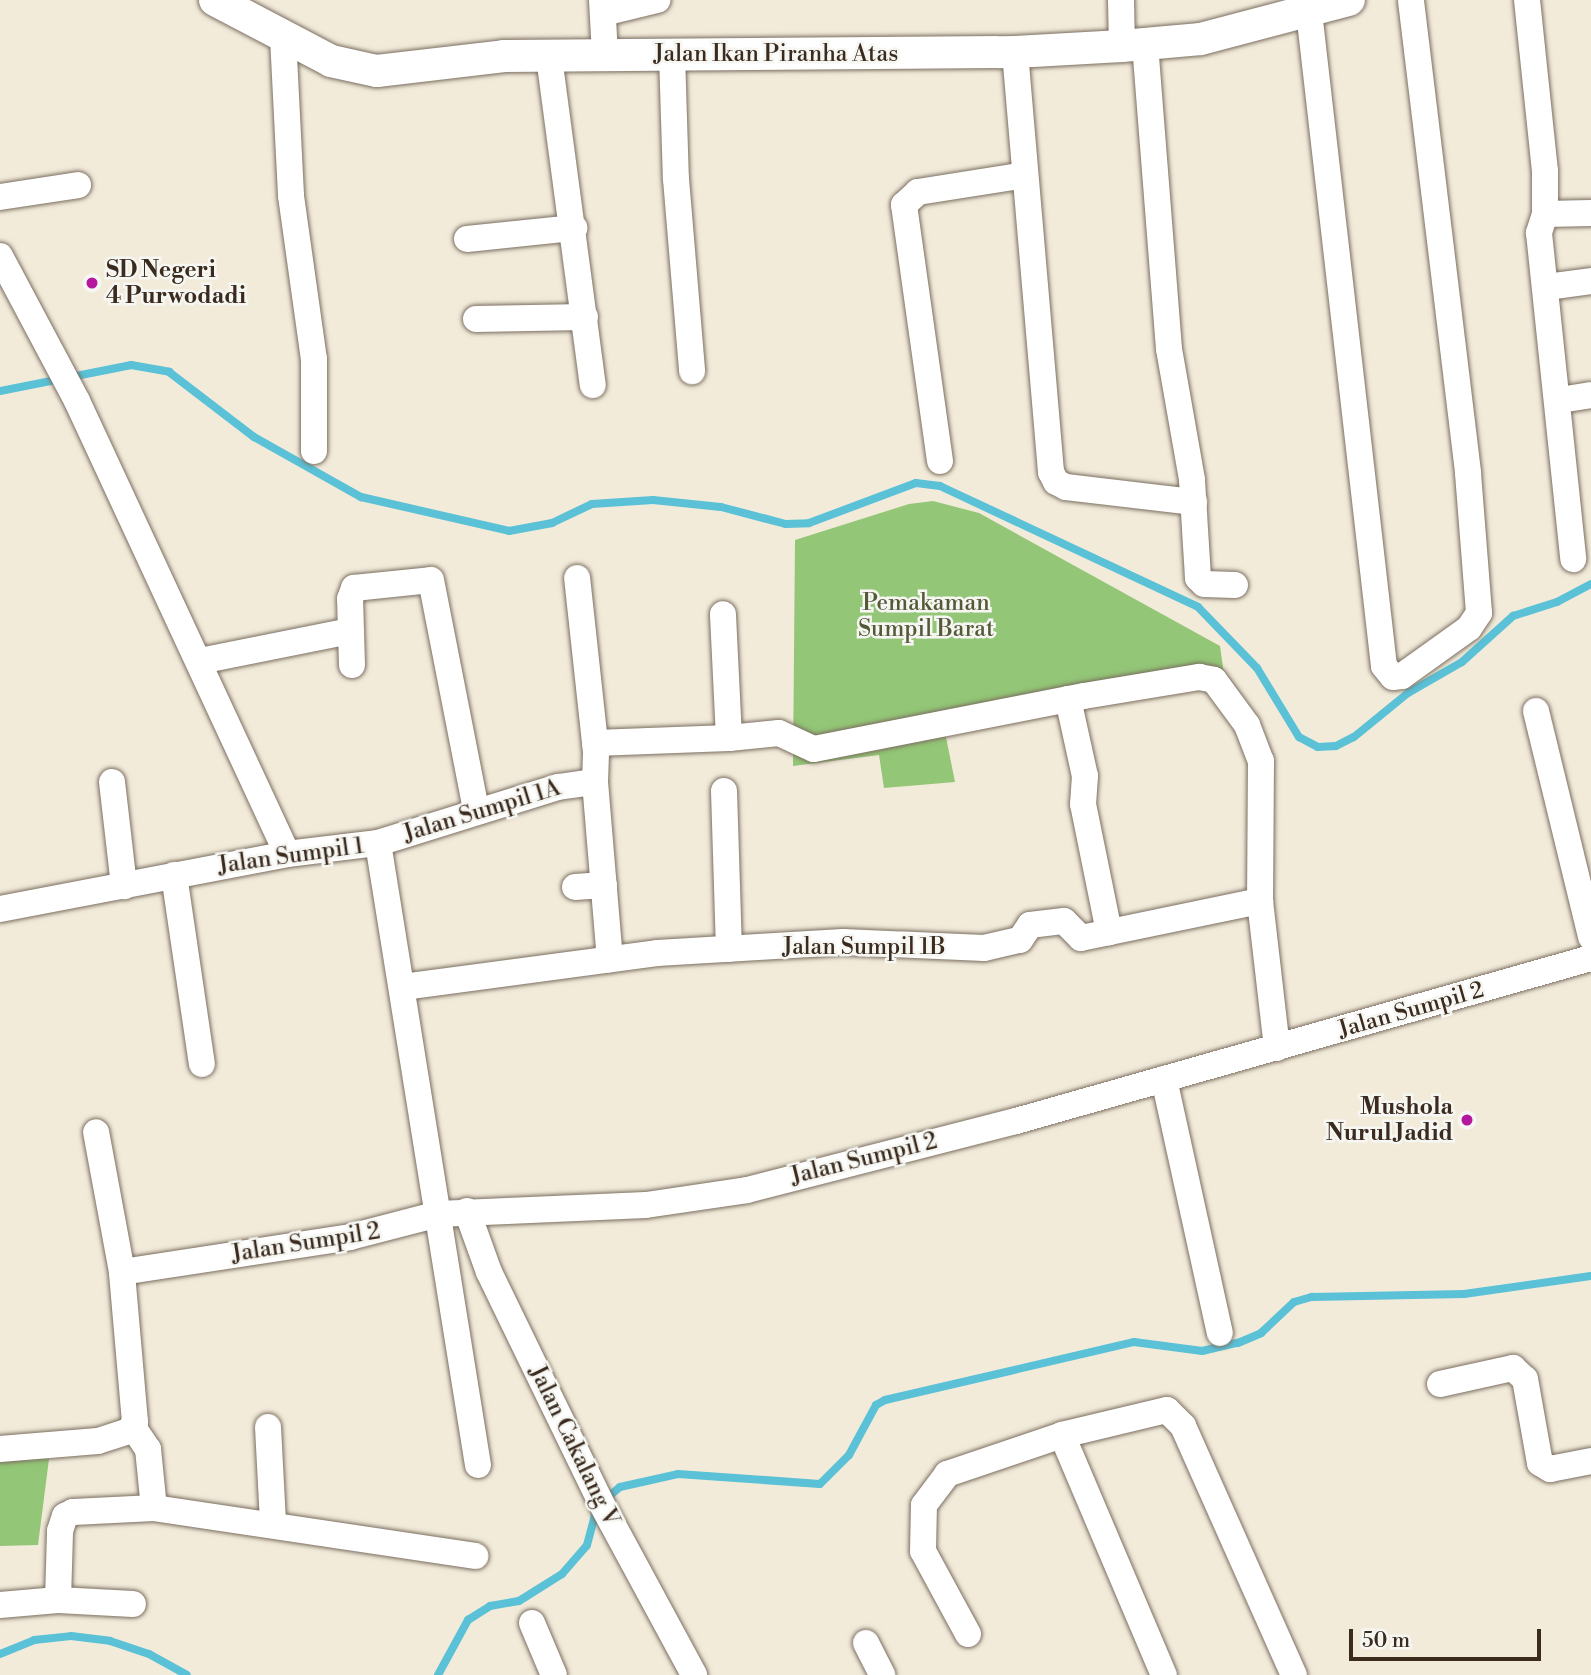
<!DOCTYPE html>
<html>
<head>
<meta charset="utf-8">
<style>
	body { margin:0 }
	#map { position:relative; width:1591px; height:1675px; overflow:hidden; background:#f2ebda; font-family:"Libre Bodoni",serif }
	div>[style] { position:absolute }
	.green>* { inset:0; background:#93c676 }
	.stream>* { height:8px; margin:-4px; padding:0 4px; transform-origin:4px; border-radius:4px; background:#5ac1d7 }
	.roads { filter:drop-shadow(0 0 2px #7b6e60) drop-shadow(0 0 2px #7b6e60) }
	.minor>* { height:26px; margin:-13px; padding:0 13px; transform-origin:13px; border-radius:13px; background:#fff }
	.tertiary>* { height:32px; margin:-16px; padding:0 16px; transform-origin:16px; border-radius:16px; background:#fff }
	.dots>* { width:19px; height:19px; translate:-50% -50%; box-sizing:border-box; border:4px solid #f6f6f2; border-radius:50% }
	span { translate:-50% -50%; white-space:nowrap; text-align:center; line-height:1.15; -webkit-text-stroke:5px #f6f6f2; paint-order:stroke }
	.street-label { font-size:23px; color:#3b2a1e }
	.poi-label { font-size:23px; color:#3b2a1e; font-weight:700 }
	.left { translate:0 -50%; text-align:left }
	.right { translate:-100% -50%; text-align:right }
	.park-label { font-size:23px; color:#555938 }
	.scale { position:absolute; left:1349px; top:1629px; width:192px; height:32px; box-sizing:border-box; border:4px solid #3b2a1e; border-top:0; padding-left:9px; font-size:21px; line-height:24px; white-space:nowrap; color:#3b2a1e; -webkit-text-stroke:5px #f6f6f2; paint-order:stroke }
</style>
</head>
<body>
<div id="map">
	<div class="green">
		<i style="clip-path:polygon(933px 501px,979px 513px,1220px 646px,1225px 681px,944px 727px,955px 782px,884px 788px,879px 755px,793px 766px,795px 540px,909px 504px)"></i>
		<i style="clip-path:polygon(0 1458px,49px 1459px,38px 1545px,0 1546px)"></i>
	</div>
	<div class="stream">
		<i style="left:0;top:391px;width:134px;rotate:-11.2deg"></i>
		<i style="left:131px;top:365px;width:39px;rotate:10deg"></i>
		<i style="left:169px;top:372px;width:107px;rotate:37.4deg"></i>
		<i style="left:254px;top:437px;width:123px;rotate:29.3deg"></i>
		<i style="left:361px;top:497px;width:152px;rotate:12.9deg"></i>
		<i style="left:509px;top:531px;width:44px;rotate:-10.5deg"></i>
		<i style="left:552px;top:523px;width:44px;rotate:-25.4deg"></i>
		<i style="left:592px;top:504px;width:61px;rotate:-3.8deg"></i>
		<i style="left:653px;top:500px;width:68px;rotate:5.9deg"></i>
		<i style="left:721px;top:507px;width:67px;rotate:14.7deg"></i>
		<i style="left:786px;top:524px;width:23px;rotate:-2deg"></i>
		<i style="left:809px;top:523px;width:114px;rotate:-20.5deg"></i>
		<i style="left:916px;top:483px;width:24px;rotate:7deg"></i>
		<i style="left:940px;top:486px;width:285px;rotate:25.1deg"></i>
		<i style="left:1198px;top:607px;width:85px;rotate:46deg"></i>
		<i style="left:1257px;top:668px;width:81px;rotate:58.7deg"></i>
		<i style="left:1299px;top:737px;width:21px;rotate:28deg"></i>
		<i style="left:1318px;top:747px;width:18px;rotate:-3deg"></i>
		<i style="left:1336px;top:746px;width:20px;rotate:-27deg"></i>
		<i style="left:1354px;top:737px;width:70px;rotate:-39.2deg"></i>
		<i style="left:1408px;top:693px;width:62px;rotate:-29.9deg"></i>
		<i style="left:1462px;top:662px;width:69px;rotate:-42deg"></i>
		<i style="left:1513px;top:616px;width:46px;rotate:-17.7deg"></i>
		<i style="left:1557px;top:602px;width:38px;rotate:-28deg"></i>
		<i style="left:606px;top:1499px;width:18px;rotate:-41deg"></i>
		<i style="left:620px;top:1487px;width:59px;rotate:-12.6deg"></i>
		<i style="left:678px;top:1474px;width:142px;rotate:4deg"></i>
		<i style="left:820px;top:1484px;width:41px;rotate:-45deg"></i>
		<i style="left:849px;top:1455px;width:57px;rotate:-61.6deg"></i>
		<i style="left:876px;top:1405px;width:10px;rotate:-29deg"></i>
		<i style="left:885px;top:1400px;width:256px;rotate:-13.1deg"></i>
		<i style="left:1134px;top:1342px;width:69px;rotate:7.5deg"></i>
		<i style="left:1202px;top:1351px;width:37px;rotate:-13deg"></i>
		<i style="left:1238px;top:1343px;width:25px;rotate:-23deg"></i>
		<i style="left:1261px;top:1333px;width:45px;rotate:-43.2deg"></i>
		<i style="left:1294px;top:1302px;width:19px;rotate:-16deg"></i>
		<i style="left:1312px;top:1297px;width:152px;rotate:-1.1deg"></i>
		<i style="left:1464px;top:1294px;width:128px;rotate:-8.1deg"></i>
		<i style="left:0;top:1654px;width:37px;rotate:-22deg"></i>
		<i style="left:34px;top:1640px;width:37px;rotate:-6deg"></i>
		<i style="left:71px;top:1636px;width:39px;rotate:7deg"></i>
		<i style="left:110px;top:1641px;width:41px;rotate:18.4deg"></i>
		<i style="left:149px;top:1654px;width:43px;rotate:28.9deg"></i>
		<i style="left:438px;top:1675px;width:63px;rotate:-61.4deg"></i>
		<i style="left:468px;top:1620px;width:26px;rotate:-32deg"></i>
		<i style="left:490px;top:1606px;width:29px;rotate:-10deg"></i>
		<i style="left:519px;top:1601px;width:51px;rotate:-32.1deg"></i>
		<i style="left:562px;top:1574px;width:38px;rotate:-49deg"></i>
		<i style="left:587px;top:1545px;width:38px;rotate:-75deg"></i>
	</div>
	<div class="roads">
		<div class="minor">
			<i style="left:602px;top:0;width:55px;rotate:86.9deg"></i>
			<i style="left:1121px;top:0;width:46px;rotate:88.8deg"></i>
			<i style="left:1527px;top:0;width:172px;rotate:84deg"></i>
			<i style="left:1545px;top:171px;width:43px;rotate:90deg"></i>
			<i style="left:1545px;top:214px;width:20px;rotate:108deg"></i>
			<i style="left:1539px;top:233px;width:328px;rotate:84deg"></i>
			<i style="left:1309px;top:12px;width:658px;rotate:83.46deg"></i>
			<i style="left:1384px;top:666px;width:14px;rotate:51deg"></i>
			<i style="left:1393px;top:677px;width:9px;rotate:-6deg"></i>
			<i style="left:1402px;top:676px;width:82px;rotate:-35.6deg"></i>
			<i style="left:1469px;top:628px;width:18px;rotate:-56deg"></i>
			<i style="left:1479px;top:613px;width:141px;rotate:-94.5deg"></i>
			<i style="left:1468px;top:472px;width:475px;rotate:-96.9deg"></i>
			<i style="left:603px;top:13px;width:56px;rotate:-13.5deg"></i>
			<i style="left:283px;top:37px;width:159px;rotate:87.1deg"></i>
			<i style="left:291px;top:196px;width:165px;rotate:82deg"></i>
			<i style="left:314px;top:359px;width:92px;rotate:90deg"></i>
			<i style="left:1145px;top:44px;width:306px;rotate:85.5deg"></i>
			<i style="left:1169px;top:349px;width:133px;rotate:80deg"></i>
			<i style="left:1192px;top:480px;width:98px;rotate:86.5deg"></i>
			<i style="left:1198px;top:578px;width:8px;rotate:45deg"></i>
			<i style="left:1204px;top:584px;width:31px;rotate:2deg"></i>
			<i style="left:1015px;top:52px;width:422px;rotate:85.1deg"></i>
			<i style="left:1051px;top:472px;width:11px;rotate:63deg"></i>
			<i style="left:1056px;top:482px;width:11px;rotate:27deg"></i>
			<i style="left:1066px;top:487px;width:129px;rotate:6.7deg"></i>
			<i style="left:672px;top:55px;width:124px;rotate:88.2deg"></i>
			<i style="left:676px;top:179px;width:193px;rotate:85.2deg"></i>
			<i style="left:549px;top:57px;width:331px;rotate:82.4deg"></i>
			<i style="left:0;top:197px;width:79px;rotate:-8.7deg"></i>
			<i style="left:1545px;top:214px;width:46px;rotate:-1.2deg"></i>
			<i style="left:467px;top:239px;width:108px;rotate:-5.9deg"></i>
			<i style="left:0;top:256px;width:164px;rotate:62deg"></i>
			<i style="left:77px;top:401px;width:499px;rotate:65.1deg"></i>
			<i style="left:1547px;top:287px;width:44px;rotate:-7.8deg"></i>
			<i style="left:476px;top:319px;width:109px;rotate:-1.1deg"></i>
			<i style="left:1560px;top:400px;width:31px;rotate:-9deg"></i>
			<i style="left:940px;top:461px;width:259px;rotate:-98deg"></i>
			<i style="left:904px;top:205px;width:19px;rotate:-43deg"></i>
			<i style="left:918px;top:192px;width:108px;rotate:-9deg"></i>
			<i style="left:200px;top:661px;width:153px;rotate:-11.3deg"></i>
			<i style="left:352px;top:665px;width:66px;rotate:-91.7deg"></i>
			<i style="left:350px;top:599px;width:12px;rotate:-70deg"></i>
			<i style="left:354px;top:588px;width:77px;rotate:-5.9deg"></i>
			<i style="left:431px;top:580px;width:234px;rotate:78.9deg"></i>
			<i style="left:1068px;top:699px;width:79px;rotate:77.6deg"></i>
			<i style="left:1085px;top:776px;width:28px;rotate:94deg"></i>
			<i style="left:1083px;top:804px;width:131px;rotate:78.5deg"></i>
			<i style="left:1536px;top:711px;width:233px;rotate:76.3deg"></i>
			<i style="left:729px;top:738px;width:50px;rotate:-5.7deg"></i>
			<i style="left:779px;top:733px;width:38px;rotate:25deg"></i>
			<i style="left:814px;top:749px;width:275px;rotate:-11.1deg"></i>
			<i style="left:1084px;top:696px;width:117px;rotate:-9.4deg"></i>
			<i style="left:1199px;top:677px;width:15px;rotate:11deg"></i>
			<i style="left:1214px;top:680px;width:56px;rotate:53.7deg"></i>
			<i style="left:1247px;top:725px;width:39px;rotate:69deg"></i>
			<i style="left:1261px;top:761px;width:140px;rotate:90.4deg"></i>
			<i style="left:1260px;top:901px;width:148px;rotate:83.4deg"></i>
			<i style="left:595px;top:743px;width:134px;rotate:-2.1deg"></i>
			<i style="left:729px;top:738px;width:124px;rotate:-92.8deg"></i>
			<i style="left:112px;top:782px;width:105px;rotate:83.4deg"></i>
			<i style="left:595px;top:782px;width:178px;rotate:85.2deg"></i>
			<i style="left:724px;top:791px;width:158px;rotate:88.2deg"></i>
			<i style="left:378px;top:843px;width:630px;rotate:80.87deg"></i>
			<i style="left:174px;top:875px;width:191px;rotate:81.6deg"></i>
			<i style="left:575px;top:887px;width:29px;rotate:-4deg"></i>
			<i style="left:0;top:909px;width:292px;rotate:-10.8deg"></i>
			<i style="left:287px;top:854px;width:92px;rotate:-6.9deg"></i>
			<i style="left:378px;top:843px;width:189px;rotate:-17.3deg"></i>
			<i style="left:558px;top:787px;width:37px;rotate:-8deg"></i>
			<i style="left:595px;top:782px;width:30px;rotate:-88deg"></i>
			<i style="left:596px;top:752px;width:175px;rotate:-96.2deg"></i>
			<i style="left:403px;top:987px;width:256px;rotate:-7.6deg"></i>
			<i style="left:657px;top:953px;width:186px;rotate:-3.4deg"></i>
			<i style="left:843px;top:942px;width:141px;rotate:2.4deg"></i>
			<i style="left:984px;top:948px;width:37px;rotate:-13deg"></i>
			<i style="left:1020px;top:940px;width:18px;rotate:-56deg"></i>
			<i style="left:1030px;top:925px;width:34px;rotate:-7deg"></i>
			<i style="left:1064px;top:921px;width:24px;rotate:45deg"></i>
			<i style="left:1081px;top:938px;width:183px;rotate:-11.7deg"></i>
			<i style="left:1164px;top:1079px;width:260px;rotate:77.6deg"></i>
			<i style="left:467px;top:1211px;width:65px;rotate:70.2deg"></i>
			<i style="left:489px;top:1272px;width:252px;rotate:64.1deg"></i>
			<i style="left:599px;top:1499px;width:200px;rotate:61.6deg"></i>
			<i style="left:122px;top:1272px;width:231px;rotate:-8.7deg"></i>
			<i style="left:350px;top:1237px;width:91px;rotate:-14.6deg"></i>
			<i style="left:438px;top:1214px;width:208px;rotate:-2.5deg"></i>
			<i style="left:646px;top:1205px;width:102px;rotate:-8.4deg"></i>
			<i style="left:747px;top:1190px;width:278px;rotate:-14.4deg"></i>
			<i style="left:1016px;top:1121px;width:598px;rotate:-15.83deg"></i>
			<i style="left:1440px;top:1384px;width:75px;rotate:-12.4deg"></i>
			<i style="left:1513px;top:1368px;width:16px;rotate:43deg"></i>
			<i style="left:1525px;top:1379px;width:85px;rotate:79.9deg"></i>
			<i style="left:1540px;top:1463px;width:12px;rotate:31deg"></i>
			<i style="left:1550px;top:1469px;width:42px;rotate:-11deg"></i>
			<i style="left:133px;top:1427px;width:27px;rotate:56deg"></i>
			<i style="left:148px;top:1449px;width:59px;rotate:84.2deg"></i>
			<i style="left:268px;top:1427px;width:97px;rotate:87deg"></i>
			<i style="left:1062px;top:1435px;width:261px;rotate:67deg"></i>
			<i style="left:0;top:1449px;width:98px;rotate:-4.7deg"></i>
			<i style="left:98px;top:1441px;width:33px;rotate:-18deg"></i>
			<i style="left:129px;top:1431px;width:11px;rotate:-56deg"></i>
			<i style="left:135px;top:1422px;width:151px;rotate:-95deg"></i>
			<i style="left:122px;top:1272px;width:142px;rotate:-100.5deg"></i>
			<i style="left:58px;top:1600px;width:69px;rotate:-88.3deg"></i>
			<i style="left:60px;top:1531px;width:16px;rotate:-72deg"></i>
			<i style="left:65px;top:1516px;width:9px;rotate:-27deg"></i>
			<i style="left:73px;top:1512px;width:81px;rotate:-2.8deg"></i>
			<i style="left:154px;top:1508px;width:325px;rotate:8.5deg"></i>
			<i style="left:0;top:1605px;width:58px;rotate:-4.9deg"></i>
			<i style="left:58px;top:1600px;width:75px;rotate:3.1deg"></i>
			<i style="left:532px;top:1623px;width:56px;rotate:67.1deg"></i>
			<i style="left:968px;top:1634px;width:94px;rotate:-118.5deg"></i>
			<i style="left:923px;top:1551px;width:46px;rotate:-88.8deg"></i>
			<i style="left:924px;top:1505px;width:39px;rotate:-53deg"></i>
			<i style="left:947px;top:1474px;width:121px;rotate:-18.7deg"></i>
			<i style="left:1062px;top:1435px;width:108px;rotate:-13.4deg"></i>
			<i style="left:1167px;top:1410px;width:23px;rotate:45deg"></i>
			<i style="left:1183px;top:1426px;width:273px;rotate:66deg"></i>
			<i style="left:866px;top:1643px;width:36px;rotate:63deg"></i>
		</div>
		<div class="tertiary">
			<i style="left:215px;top:0;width:131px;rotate:27.7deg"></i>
			<i style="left:331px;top:61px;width:47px;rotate:12.3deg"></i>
			<i style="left:377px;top:71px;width:128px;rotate:-6.7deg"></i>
			<i style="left:504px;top:56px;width:511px;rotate:-0.45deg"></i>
			<i style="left:1015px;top:52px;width:107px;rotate:-3.2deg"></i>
			<i style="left:1122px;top:46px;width:79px;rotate:-5.1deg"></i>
			<i style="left:1201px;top:39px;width:153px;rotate:-14.8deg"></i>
		</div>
	</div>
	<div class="dots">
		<i style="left:92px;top:283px;background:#b5179e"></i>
		<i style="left:1467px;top:1120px;background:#b5179e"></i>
	</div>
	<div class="street-label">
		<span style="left:776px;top:54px">Jalan Ikan Piranha Atas</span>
		<span style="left:482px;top:811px;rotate:-17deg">Jalan Sumpil 1A</span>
		<span style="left:291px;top:856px;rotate:-8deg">Jalan Sumpil 1</span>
		<span style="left:864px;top:947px">Jalan Sumpil 1B</span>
		<span style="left:1411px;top:1010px;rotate:-16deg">Jalan Sumpil 2</span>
		<span style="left:864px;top:1159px;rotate:-14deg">Jalan Sumpil 2</span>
		<span style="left:306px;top:1243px;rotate:-9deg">Jalan Sumpil 2</span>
		<span style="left:574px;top:1446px;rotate:64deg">Jalan Cakalang V</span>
	</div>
	<div class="poi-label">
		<span class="left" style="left:106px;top:283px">SD Negeri<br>4 Purwodadi</span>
		<span class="right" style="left:1453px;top:1120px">Mushola<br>Nurul Jadid</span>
	</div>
	<div class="park-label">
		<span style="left:926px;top:616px">Pemakaman<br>Sumpil Barat</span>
	</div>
	<div class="scale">50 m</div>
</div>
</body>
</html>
